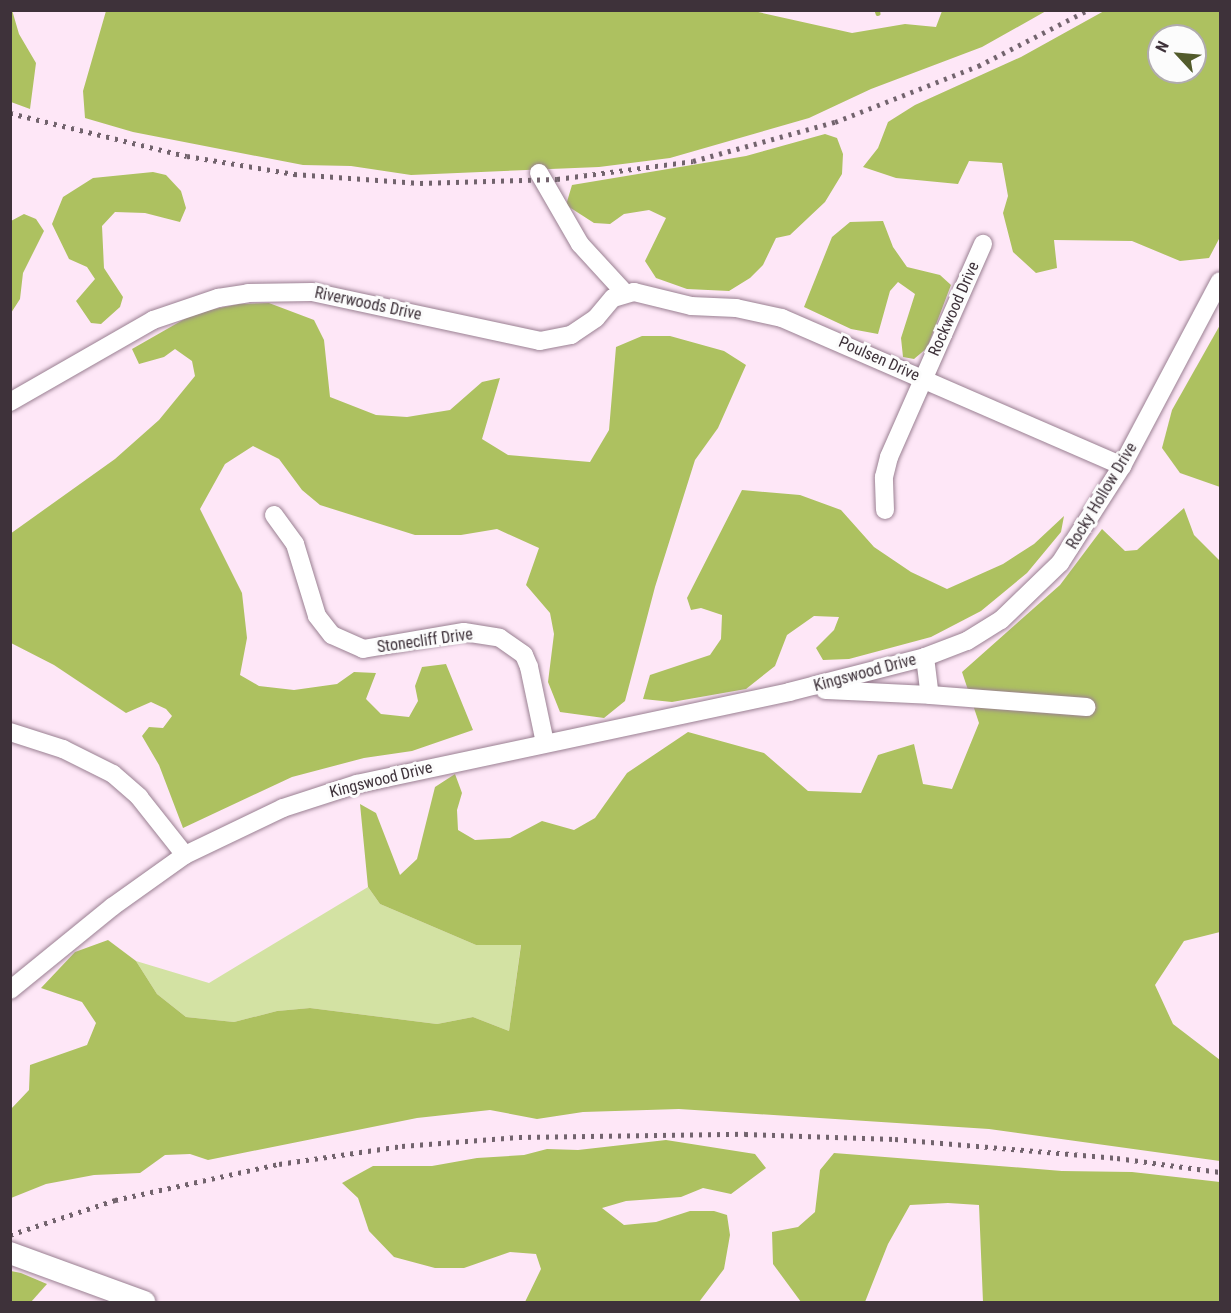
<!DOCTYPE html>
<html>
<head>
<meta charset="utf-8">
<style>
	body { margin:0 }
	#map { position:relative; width:1231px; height:1313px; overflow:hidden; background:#fee7f7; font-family:"Roboto Condensed",sans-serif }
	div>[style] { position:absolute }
	.green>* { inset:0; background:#d3e2a3 }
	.forest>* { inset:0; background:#adc160 }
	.stream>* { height:4.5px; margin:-2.25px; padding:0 2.25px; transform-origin:2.25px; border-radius:2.25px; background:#aabe5d }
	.roads { filter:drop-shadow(0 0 2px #9a8092) drop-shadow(0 0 2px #9a8092) }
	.minor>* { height:18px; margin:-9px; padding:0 9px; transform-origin:9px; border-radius:9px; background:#fff }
	.major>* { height:22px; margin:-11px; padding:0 11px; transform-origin:11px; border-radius:11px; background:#fff }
	.rail>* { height:4.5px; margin-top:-2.25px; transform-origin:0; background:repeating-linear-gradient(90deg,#72636d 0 3px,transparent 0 9px) }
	span { translate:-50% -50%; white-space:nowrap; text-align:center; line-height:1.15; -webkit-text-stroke:6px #fcfcfc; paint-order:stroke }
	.street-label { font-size:16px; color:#3e323a }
	.frame { position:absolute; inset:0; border:12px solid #3e323a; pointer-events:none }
	.north { position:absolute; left:1147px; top:24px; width:60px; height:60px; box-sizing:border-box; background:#fcfcfc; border:2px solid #b0abae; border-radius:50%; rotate:296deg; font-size:16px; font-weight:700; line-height:24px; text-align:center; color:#3e323a }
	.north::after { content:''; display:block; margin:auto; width:21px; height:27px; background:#525b2b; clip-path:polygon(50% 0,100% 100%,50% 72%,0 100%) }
</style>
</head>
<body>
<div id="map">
	<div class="green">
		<i style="clip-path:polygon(368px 887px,380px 904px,476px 945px,521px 944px,509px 1031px,473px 1017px,437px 1024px,310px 1008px,277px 1011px,234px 1022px,186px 1017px,157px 994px,136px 961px,209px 983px)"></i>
	</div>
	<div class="forest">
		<i style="clip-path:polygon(12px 10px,19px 34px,36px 63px,30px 109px,11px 102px)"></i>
		<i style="clip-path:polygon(749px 10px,852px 33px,905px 24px,936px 27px,942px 11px,1046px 11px,982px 47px,871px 89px,809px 118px,670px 158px,599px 167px,411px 175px,351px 166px,303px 165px,133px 132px,85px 118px,83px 91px,106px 11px)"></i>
		<i style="clip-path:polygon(evenodd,1104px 11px,1220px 11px,1220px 237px,1209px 258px,1180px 261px,1132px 241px,1054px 240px,1057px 268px,1036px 273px,1013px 252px,1003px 213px,1008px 196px,1002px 163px,969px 161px,958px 184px,896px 178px,863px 167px,878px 148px,888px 122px,915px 105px,1021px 57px,1104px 11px,1159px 36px,1195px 36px,1195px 72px,1159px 72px,1159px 36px)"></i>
		<i style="clip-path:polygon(825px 134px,837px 138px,843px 154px,842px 174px,825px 202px,790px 235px,776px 238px,763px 265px,750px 278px,729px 291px,687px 289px,656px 278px,645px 261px,666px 218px,649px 210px,624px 214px,610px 224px,594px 223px,566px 205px,572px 185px,746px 156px)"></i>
		<i style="clip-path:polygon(153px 172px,166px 175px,181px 191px,186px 208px,180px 222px,145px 213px,115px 212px,102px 226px,104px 268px,123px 297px,120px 307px,101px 324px,91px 323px,76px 301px,95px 279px,87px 267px,69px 259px,52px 224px,63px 197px,93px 178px)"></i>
		<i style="clip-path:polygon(24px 214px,36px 219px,44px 231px,23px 273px,20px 299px,11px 313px,11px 221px)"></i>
		<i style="clip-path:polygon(883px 221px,893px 247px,907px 267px,940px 275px,951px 285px,927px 348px,914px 359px,903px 357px,901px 338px,915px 294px,898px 282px,890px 291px,878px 334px,851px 329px,804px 307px,832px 237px,850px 222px)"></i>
		<i style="clip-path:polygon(269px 303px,314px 320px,324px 340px,330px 397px,376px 415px,407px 417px,450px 410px,482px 382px,500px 378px,482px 439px,508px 455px,590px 462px,609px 430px,616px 347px,642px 336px,670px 336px,724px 351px,746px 365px,718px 428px,695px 460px,655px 587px,625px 701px,604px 718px,560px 712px,548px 682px,554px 634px,550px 613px,526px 585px,539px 548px,497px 529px,461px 535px,415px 535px,320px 505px,302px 490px,279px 459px,253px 446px,225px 464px,200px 509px,242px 593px,247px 638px,240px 675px,259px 686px,294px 690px,337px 684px,354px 672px,376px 673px,366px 699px,381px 714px,409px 717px,418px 701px,415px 686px,422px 667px,446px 664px,473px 730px,412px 751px,364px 758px,292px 777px,183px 828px,159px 765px,142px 736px,149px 727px,163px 728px,172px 716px,166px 709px,151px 702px,126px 713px,54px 665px,11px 643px,10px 534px,115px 459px,159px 420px,195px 376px,192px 361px,175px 349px,164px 357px,139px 364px,132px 349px,195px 313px,239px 304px)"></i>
		<i style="clip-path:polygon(1220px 325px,1220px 487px,1180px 473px,1162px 448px,1172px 410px)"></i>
		<i style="clip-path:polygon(742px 490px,800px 495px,841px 510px,874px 547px,911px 572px,947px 589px,1003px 564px,1034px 544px,1064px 516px,1061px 532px,1027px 573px,981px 611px,931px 637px,849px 659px,823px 660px,816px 648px,834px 630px,839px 617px,814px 616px,787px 635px,775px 666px,746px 689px,672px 702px,643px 699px,650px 675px,710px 655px,721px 639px,722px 615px,701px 608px,691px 610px,687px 598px)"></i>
		<i style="clip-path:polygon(1184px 508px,1194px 535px,1220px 561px,1220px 932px,1184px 941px,1155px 985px,1173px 1024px,1220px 1060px,1220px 1161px,989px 1129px,679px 1109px,583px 1112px,537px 1119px,490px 1110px,417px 1118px,208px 1160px,190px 1154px,165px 1155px,140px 1173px,94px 1175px,46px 1184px,11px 1198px,11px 1109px,29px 1090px,30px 1065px,87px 1045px,96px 1023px,82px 1002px,41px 988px,75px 952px,108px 940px,136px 961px,157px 994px,186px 1017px,234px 1022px,277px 1011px,310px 1008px,437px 1024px,473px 1017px,509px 1031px,521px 945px,476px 945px,380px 904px,368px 887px,360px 804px,376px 813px,400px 875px,417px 859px,435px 787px,455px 774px,462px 793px,457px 810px,458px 830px,475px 840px,510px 838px,542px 821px,574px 830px,595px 818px,627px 773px,688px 732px,764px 753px,808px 791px,861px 793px,878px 755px,914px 744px,923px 784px,952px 789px,979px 723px,962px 672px,1060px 585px,1102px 529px,1125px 551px,1137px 550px)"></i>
		<i style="clip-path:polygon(666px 1140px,755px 1154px,766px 1168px,731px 1194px,703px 1188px,681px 1197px,626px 1201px,602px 1208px,624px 1225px,656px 1222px,690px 1211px,714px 1211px,727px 1215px,730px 1235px,724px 1269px,699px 1302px,525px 1302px,541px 1269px,536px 1254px,510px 1252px,464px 1268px,435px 1268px,394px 1257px,369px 1231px,358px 1198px,342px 1183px,373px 1166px,432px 1166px,477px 1158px,524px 1155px,547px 1149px,578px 1150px)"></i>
		<i style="clip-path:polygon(834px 1153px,1062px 1171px,1132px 1172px,1220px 1182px,1220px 1302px,983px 1302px,979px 1205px,948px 1203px,910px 1205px,888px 1244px,865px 1302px,801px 1302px,773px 1264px,772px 1232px,798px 1227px,815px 1212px,820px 1170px)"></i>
		<i style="clip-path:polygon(11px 1271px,21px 1273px,47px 1284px,31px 1302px,11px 1302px)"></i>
	</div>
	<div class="stream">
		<i style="left:877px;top:10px;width:3px;rotate:72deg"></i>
	</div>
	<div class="roads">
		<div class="minor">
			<i style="left:539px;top:173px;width:82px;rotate:60deg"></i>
			<i style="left:580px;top:244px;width:65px;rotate:47.5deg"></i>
			<i style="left:10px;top:402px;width:165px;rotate:-29.8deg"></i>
			<i style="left:153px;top:320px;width:69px;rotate:-18.7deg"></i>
			<i style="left:218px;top:298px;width:30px;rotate:-9deg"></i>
			<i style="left:248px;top:293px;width:64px;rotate:-0.9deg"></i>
			<i style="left:312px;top:292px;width:233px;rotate:12.1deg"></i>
			<i style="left:540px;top:341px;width:32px;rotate:-11deg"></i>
			<i style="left:571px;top:335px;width:30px;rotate:-34deg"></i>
			<i style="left:596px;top:318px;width:26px;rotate:-50deg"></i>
			<i style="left:613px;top:298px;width:22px;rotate:-16deg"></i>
			<i style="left:634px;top:292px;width:59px;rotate:13.8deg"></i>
			<i style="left:691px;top:306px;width:45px;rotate:2.5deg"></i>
			<i style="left:736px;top:308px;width:47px;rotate:12.3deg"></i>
			<i style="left:782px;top:318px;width:371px;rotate:23.5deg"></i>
			<i style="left:885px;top:510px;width:33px;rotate:-92deg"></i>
			<i style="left:884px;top:477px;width:21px;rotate:-76deg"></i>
			<i style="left:889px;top:457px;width:233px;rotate:-66.2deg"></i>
			<i style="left:274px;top:515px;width:36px;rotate:54deg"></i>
			<i style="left:295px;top:544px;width:75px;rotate:73deg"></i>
			<i style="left:317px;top:616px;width:24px;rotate:52deg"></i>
			<i style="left:332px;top:635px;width:34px;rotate:24deg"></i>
			<i style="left:363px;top:649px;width:102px;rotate:-9.6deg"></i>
			<i style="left:464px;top:632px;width:36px;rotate:9deg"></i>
			<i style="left:500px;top:638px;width:29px;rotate:35deg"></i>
			<i style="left:524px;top:655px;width:13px;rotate:67deg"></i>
			<i style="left:529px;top:667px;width:78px;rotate:78.1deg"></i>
			<i style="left:925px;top:657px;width:45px;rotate:-20.9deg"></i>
			<i style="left:967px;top:641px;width:40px;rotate:-32deg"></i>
			<i style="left:1001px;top:620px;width:82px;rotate:-44deg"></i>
			<i style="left:1060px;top:563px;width:115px;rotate:-57.4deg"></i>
			<i style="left:1122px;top:466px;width:209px;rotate:-62.1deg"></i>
			<i style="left:825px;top:690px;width:105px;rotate:2.7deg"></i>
			<i style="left:10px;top:732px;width:56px;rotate:17.8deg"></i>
			<i style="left:63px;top:749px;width:56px;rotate:26.6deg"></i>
			<i style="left:113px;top:774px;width:35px;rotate:41deg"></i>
			<i style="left:139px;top:797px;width:74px;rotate:51.6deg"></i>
			<i style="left:10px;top:990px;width:132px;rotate:-39.1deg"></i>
			<i style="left:112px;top:907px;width:90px;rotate:-35.5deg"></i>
			<i style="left:185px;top:855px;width:109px;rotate:-25.6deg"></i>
			<i style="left:283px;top:808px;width:78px;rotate:-18deg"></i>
			<i style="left:357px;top:784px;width:442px;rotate:-12deg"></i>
			<i style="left:789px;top:692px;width:140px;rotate:-14.4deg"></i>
			<i style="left:925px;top:657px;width:38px;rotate:83deg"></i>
			<i style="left:930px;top:695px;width:157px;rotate:4.4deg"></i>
		</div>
		<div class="major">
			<i style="left:10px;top:1253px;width:143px;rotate:20.1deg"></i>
		</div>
	</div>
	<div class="rail">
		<i style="left:10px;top:113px;width:182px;rotate:13.7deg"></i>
		<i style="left:187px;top:156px;width:109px;rotate:9.5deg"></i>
		<i style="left:294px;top:174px;width:126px;rotate:4.1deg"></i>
		<i style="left:420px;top:183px;width:137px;rotate:-1.7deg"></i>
		<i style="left:557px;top:179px;width:137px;rotate:-7.5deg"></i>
		<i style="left:693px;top:161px;width:147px;rotate:-15.4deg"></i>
		<i style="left:835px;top:122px;width:154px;rotate:-21.4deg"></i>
		<i style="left:978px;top:66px;width:123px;rotate:-27deg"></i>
		<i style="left:10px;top:1235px;width:111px;rotate:-18.4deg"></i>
		<i style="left:115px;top:1200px;width:168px;rotate:-12.4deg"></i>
		<i style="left:279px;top:1164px;width:124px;rotate:-8.3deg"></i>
		<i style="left:402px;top:1146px;width:117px;rotate:-4.4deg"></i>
		<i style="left:519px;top:1137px;width:226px;rotate:-0.8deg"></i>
		<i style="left:745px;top:1134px;width:150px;rotate:1.9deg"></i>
		<i style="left:895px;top:1139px;width:223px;rotate:4.9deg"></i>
		<i style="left:1117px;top:1158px;width:104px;rotate:7.7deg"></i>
	</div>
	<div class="street-label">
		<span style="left:368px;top:304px;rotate:12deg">Riverwoods Drive</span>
		<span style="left:954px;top:309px;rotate:-66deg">Rockwood Drive</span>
		<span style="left:879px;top:359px;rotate:24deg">Poulsen Drive</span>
		<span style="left:1102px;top:496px;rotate:-59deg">Rocky Hollow Drive</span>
		<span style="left:425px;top:641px;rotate:-8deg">Stonecliff Drive</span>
		<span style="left:865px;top:673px;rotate:-15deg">Kingswood Drive</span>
		<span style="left:381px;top:780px;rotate:-14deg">Kingswood Drive</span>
	</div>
	<div class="frame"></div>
	<div class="north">N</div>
</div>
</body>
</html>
